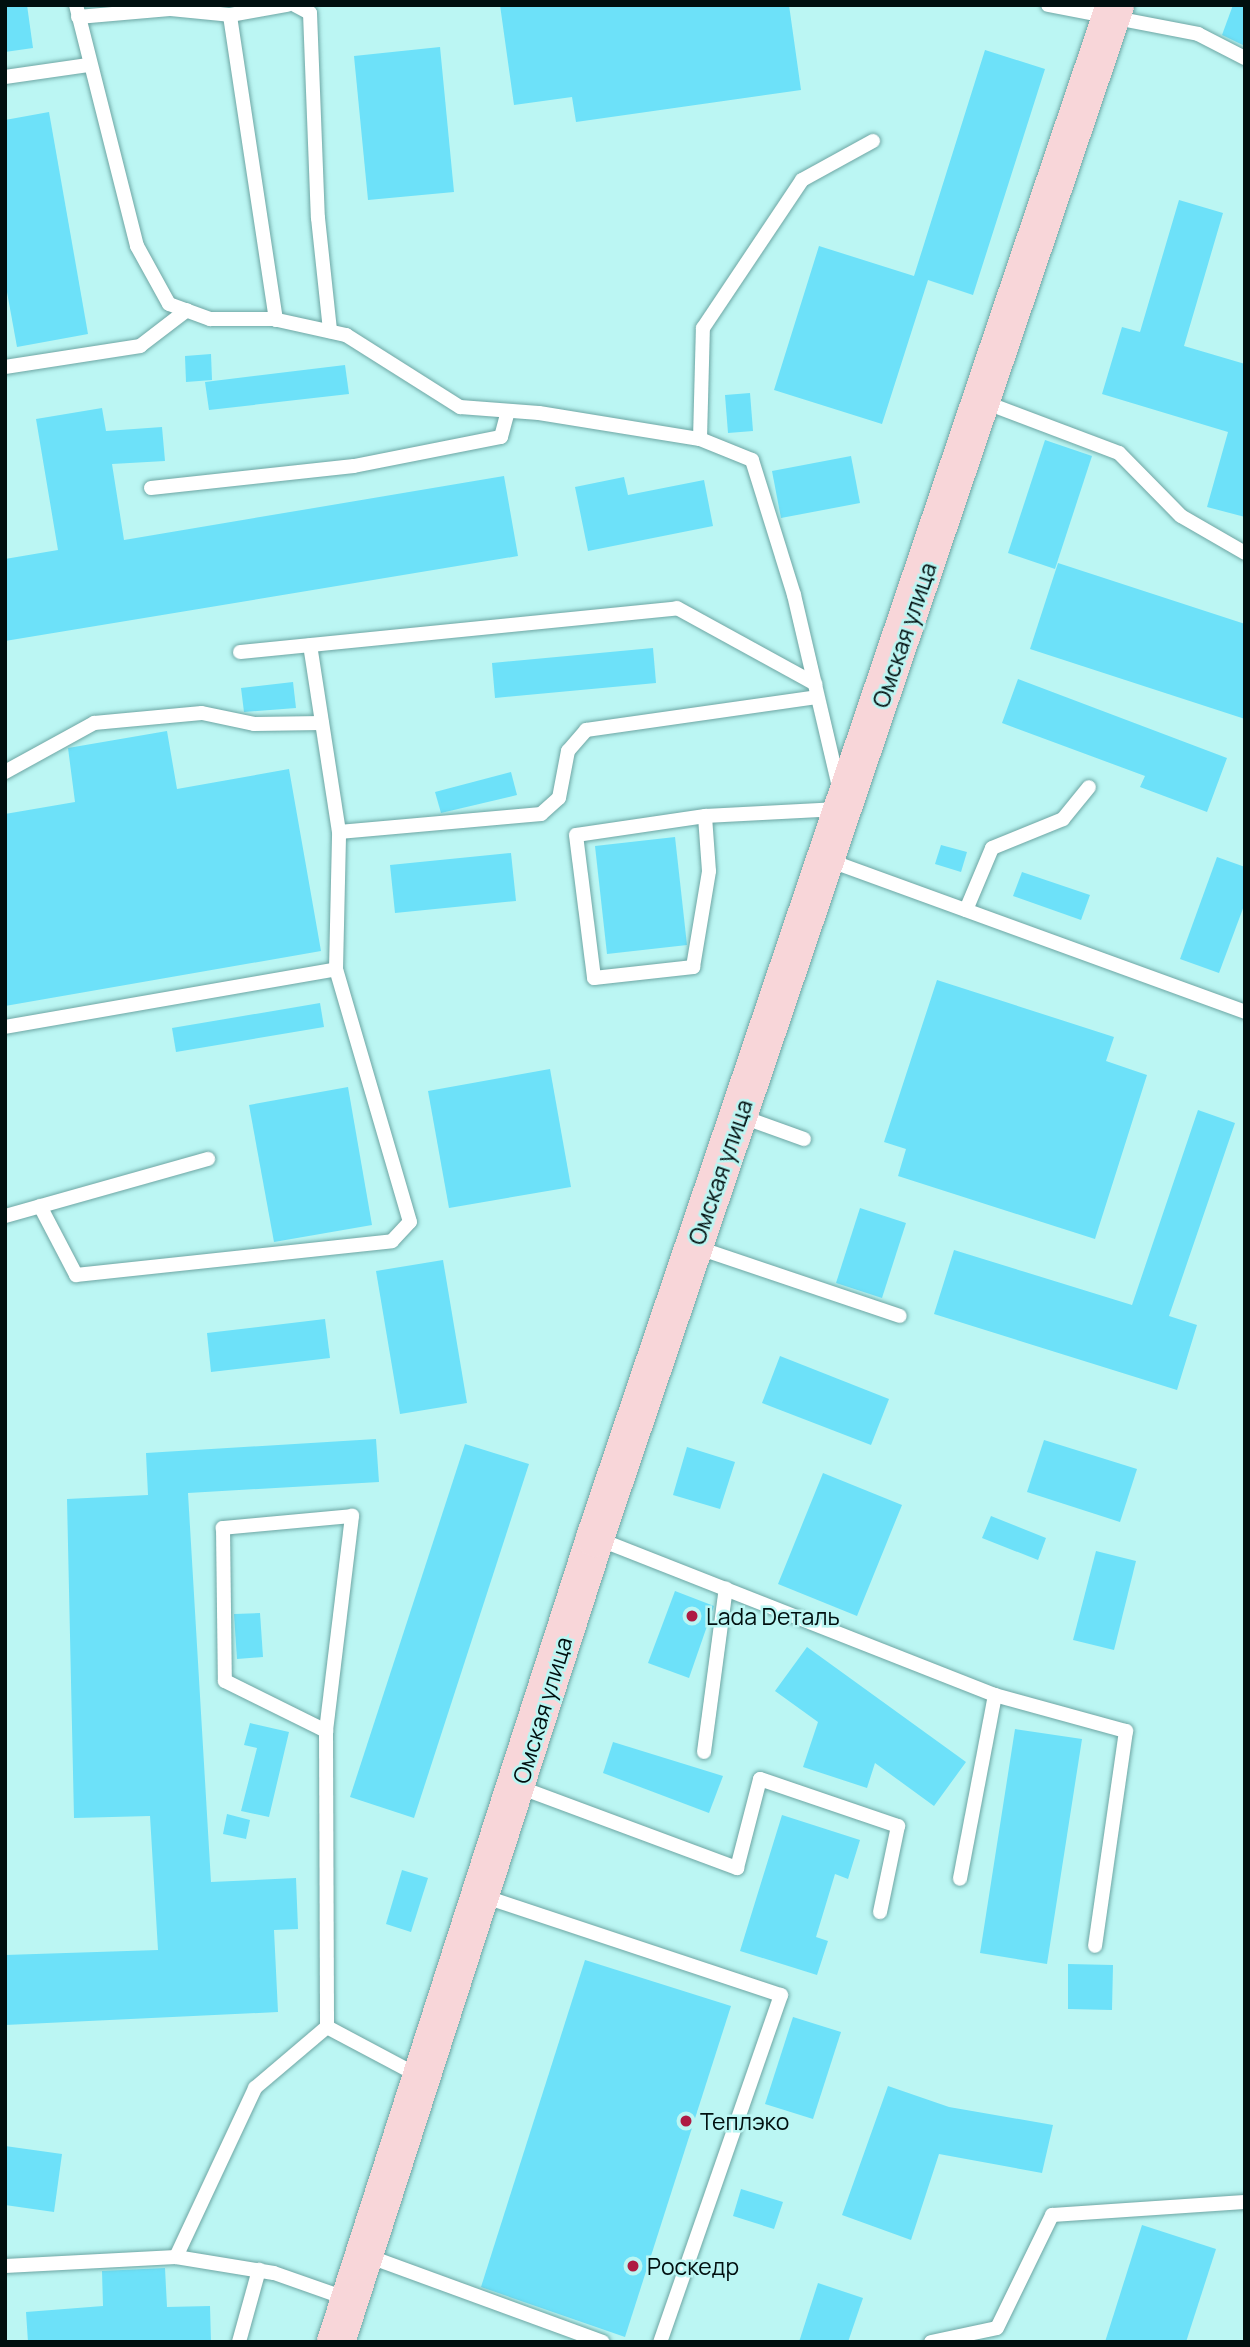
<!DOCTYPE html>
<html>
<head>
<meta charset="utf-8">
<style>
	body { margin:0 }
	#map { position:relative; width:1250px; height:2347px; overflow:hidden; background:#bbf6f3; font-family:Manrope,sans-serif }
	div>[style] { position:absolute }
	.building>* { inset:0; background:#6de1f9 }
	.roads { filter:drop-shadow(0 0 2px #6ea6a4) drop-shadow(0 0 2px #6ea6a4) }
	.lane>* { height:14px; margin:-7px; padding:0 7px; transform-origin:7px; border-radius:7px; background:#fff }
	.primary>* { height:38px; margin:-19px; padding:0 19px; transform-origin:19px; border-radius:19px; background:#f8d6d9 }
	.dots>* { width:19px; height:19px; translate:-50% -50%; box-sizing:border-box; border:4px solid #bbf6f3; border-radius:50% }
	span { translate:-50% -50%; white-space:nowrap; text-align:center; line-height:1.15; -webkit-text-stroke:5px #bbf6f3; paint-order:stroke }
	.street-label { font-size:23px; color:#000f0f }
	.poi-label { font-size:23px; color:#000f0f }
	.left { translate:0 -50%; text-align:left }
	.frame { position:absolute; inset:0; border:7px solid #000f0f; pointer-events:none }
</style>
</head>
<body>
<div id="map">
	<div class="building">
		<i style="clip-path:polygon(5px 5px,27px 5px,33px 48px,5px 52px)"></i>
		<i style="clip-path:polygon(500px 5px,789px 5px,801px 90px,576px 122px,572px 97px,514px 105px)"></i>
		<i style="clip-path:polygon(1233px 5px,1245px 5px,1245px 46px,1222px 35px)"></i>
		<i style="clip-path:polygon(440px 47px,454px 192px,368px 200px,354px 56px)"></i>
		<i style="clip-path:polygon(985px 50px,1045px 69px,973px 295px,928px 280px,882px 424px,774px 390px,819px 246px,914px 276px)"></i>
		<i style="clip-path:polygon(49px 112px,88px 334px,17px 347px,5px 281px,5px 120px)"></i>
		<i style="clip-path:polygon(1179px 200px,1223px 213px,1184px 346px,1245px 364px,1245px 517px,1207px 507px,1228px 432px,1102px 394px,1122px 327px,1140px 332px)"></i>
		<i style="clip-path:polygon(211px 354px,212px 380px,186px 382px,185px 356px)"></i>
		<i style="clip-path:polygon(345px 365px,349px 394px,209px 410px,205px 382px)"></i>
		<i style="clip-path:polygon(750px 393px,753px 431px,728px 433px,725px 395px)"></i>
		<i style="clip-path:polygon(102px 408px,106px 431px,162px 427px,165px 461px,112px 464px,124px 540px,504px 476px,518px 556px,5px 641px,5px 559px,58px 550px,36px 419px)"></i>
		<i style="clip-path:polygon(1045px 440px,1092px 456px,1055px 569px,1008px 553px)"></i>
		<i style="clip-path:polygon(851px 456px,860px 503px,781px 518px,772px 471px)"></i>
		<i style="clip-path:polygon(624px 477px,628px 495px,704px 480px,713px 526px,588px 551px,575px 487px)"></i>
		<i style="clip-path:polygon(1058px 563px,1245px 624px,1245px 719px,1030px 649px)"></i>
		<i style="clip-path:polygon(653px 648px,656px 683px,495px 698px,492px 663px)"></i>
		<i style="clip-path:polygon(1018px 679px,1227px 758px,1207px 812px,1140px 787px,1145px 776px,1002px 723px)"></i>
		<i style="clip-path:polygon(293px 682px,296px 708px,244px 712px,241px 688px)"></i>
		<i style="clip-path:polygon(167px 731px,177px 789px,289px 769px,321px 951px,5px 1006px,5px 814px,75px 802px,68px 748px)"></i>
		<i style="clip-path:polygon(511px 772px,517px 795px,441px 813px,435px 792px)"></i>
		<i style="clip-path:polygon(675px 837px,687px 945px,607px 954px,595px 846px)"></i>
		<i style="clip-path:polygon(941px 845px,967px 852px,961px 872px,935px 864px)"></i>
		<i style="clip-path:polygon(511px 853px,516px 901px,395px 913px,390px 865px)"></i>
		<i style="clip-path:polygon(1217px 857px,1245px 867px,1245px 903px,1219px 973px,1180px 959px)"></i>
		<i style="clip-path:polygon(1022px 872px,1090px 895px,1081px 920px,1013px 896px)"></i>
		<i style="clip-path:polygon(937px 980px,1114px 1037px,1106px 1061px,1147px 1075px,1095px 1239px,898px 1176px,906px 1149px,884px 1142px)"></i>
		<i style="clip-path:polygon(320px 1003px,324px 1027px,176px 1052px,172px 1028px)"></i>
		<i style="clip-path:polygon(550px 1069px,571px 1187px,449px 1208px,428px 1091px)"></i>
		<i style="clip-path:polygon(348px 1087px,372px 1225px,274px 1242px,249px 1105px)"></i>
		<i style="clip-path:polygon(1198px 1110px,1235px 1123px,1169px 1316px,1197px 1325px,1177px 1390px,934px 1314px,954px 1250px,1132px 1305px)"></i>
		<i style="clip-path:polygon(860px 1208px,906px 1223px,882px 1298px,836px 1283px)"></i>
		<i style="clip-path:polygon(443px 1260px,467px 1403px,400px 1414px,376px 1271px)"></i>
		<i style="clip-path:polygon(325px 1319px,330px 1358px,211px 1372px,207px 1333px)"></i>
		<i style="clip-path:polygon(780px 1356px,889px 1399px,871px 1445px,762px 1403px)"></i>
		<i style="clip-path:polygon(376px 1439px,379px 1482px,188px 1493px,211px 1882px,296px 1878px,298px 1929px,274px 1930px,278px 2012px,5px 2025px,5px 1955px,158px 1950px,150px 1816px,74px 1818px,67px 1499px,148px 1495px,146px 1453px)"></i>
		<i style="clip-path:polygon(1044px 1440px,1137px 1469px,1120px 1522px,1027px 1492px)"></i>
		<i style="clip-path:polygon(465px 1444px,529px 1464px,414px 1818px,350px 1797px)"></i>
		<i style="clip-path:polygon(687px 1447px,735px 1462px,720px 1509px,673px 1495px)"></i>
		<i style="clip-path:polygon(823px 1473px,902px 1505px,857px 1616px,778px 1584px)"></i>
		<i style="clip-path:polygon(991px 1516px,1046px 1538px,1038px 1560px,982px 1538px)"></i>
		<i style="clip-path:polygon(1096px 1551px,1136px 1561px,1114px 1650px,1073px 1640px)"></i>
		<i style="clip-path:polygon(675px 1591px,714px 1606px,689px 1678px,648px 1663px)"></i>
		<i style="clip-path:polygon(260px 1613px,263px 1657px,237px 1659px,234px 1614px)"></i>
		<i style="clip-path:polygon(807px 1647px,966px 1762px,934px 1806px,875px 1763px,867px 1788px,803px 1767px,818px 1722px,775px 1691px)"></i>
		<i style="clip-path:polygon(250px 1723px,289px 1732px,269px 1817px,241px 1811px,257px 1748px,244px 1745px)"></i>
		<i style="clip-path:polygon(1015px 1729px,1082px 1739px,1047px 1964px,980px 1953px)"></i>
		<i style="clip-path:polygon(613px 1742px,723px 1776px,709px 1813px,603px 1773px)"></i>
		<i style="clip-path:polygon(227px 1814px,250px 1820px,246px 1839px,223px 1834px)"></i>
		<i style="clip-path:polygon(782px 1815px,860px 1840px,848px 1879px,835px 1874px,816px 1937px,828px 1941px,817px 1975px,740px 1951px)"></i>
		<i style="clip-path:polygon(402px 1870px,428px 1878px,411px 1932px,386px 1924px)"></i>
		<i style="clip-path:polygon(585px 1960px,731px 2006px,625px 2337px,481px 2287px)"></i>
		<i style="clip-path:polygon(1068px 1964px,1113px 1965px,1112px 2010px,1068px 2009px)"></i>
		<i style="clip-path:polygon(793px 2017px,841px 2032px,813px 2119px,765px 2104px)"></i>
		<i style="clip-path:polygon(888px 2086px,949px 2107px,1053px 2125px,1042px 2173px,939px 2154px,911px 2240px,842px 2215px)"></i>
		<i style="clip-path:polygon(5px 2146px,62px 2154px,54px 2212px,5px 2205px)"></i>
		<i style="clip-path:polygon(741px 2189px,783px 2202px,774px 2229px,733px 2216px)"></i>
		<i style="clip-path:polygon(1142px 2225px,1216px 2249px,1186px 2342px,1105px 2342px)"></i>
		<i style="clip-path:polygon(165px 2268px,167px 2307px,210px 2306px,211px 2342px,28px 2342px,26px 2312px,103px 2306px,102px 2271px)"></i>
		<i style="clip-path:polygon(818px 2283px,863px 2298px,848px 2342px,799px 2342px)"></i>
	</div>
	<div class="roads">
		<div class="lane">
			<i style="left:76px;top:5px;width:249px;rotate:75.8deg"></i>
			<i style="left:137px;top:246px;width:66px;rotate:61.1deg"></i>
			<i style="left:169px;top:304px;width:44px;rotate:20.1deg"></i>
			<i style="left:210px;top:319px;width:63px"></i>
			<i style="left:273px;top:319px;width:75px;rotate:12.4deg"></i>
			<i style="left:346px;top:335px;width:135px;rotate:32.3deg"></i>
			<i style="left:460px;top:407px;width:79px;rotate:4.3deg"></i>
			<i style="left:539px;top:413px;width:163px;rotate:9.2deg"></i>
			<i style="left:700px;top:439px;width:56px;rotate:22deg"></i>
			<i style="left:752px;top:460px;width:141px;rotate:72.7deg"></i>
			<i style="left:794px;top:595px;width:197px;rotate:76.8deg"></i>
			<i style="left:295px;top:5px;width:17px;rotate:28deg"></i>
			<i style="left:310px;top:13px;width:205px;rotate:87.8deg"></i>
			<i style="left:318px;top:218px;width:114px;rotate:83.9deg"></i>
			<i style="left:1048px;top:5px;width:153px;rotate:10.9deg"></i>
			<i style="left:1198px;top:34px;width:53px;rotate:27.1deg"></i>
			<i style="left:78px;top:17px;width:92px;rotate:-5deg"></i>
			<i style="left:170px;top:9px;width:60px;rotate:5.7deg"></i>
			<i style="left:5px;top:77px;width:84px;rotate:-8.2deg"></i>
			<i style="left:276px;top:320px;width:308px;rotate:-98.6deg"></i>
			<i style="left:230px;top:15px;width:58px;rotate:-10deg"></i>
			<i style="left:5px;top:367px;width:137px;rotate:-8.8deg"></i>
			<i style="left:140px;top:346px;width:59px;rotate:-37.5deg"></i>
			<i style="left:984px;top:402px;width:144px;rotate:20.7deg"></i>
			<i style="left:1119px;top:453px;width:88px;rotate:45.5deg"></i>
			<i style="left:1181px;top:516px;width:74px;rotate:30deg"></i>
			<i style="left:700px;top:439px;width:111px;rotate:-88.5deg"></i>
			<i style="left:703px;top:328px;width:178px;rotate:-56.2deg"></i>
			<i style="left:802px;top:180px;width:81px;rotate:-28.8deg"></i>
			<i style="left:151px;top:488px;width:204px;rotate:-6.2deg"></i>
			<i style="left:354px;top:466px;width:150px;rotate:-11.2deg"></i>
			<i style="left:501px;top:437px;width:27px;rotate:-75deg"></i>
			<i style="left:240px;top:652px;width:439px;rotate:-5.7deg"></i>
			<i style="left:677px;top:608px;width:158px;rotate:28.8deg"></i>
			<i style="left:5px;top:772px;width:102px;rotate:-28.8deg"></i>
			<i style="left:94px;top:723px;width:108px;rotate:-5.3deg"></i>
			<i style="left:202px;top:713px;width:53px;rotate:11.9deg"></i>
			<i style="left:254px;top:724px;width:68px;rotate:-0.8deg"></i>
			<i style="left:705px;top:816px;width:130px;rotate:171.6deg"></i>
			<i style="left:576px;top:835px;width:144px;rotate:82.8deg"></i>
			<i style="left:594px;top:978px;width:100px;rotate:-6.3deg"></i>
			<i style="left:693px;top:967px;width:97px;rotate:-80.5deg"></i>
			<i style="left:709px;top:871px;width:55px;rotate:-94.2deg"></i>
			<i style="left:705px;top:816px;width:134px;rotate:-3deg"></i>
			<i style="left:339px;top:832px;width:203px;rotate:-5.1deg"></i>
			<i style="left:541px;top:814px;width:24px;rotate:-42deg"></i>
			<i style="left:559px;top:798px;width:48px;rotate:-79.2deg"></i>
			<i style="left:568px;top:751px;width:28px;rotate:-49deg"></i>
			<i style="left:586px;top:730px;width:233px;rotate:-8.1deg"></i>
			<i style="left:828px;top:860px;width:444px;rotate:20deg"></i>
			<i style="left:966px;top:910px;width:67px;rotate:-67.2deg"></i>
			<i style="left:992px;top:848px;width:77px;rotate:-22.2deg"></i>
			<i style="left:1063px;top:819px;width:41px;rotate:-50.9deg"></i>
			<i style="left:5px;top:1027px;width:336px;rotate:-9.9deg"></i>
			<i style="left:740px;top:1116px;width:68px;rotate:19.8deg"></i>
			<i style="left:40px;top:1206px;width:78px;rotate:62.4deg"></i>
			<i style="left:76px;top:1275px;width:318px;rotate:-6.1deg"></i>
			<i style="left:392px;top:1241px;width:26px;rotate:-47deg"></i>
			<i style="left:410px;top:1222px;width:264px;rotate:-106.3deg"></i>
			<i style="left:336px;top:969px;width:137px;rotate:-88.7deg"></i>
			<i style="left:339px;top:832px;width:189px;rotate:-98.8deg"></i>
			<i style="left:5px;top:1216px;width:211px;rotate:-15.7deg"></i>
			<i style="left:696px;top:1247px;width:215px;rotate:18.7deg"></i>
			<i style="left:596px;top:1538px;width:429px;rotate:21.5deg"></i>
			<i style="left:995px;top:1695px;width:187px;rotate:100.8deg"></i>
			<i style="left:995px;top:1695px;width:136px;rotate:15.4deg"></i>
			<i style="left:1126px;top:1731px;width:217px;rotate:98.2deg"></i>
			<i style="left:326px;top:1731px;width:217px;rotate:-83.1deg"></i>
			<i style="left:352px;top:1516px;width:130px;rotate:174.7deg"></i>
			<i style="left:223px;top:1528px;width:153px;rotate:89.3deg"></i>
			<i style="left:225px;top:1681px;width:113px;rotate:26.3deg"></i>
			<i style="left:326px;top:1731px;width:296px;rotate:89.8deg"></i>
			<i style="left:327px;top:2027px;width:104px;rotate:28deg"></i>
			<i style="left:704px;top:1752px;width:165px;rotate:-82.4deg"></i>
			<i style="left:519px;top:1787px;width:233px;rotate:20.4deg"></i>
			<i style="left:737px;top:1868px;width:92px;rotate:-75.5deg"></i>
			<i style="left:760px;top:1779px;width:146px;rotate:18.8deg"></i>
			<i style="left:898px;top:1826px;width:88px;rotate:101.8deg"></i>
			<i style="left:483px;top:1896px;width:314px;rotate:18.4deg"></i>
			<i style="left:781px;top:1995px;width:367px;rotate:109.2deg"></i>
			<i style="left:365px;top:2255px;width:253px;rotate:20.1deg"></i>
			<i style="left:176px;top:2257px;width:187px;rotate:-64.9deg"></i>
			<i style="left:255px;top:2088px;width:94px;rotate:-40.3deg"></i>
			<i style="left:5px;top:2266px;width:171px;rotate:-3deg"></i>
			<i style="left:176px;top:2257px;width:99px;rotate:9.3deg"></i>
			<i style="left:274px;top:2273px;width:78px;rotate:19.4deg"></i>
			<i style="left:239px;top:2342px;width:75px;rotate:-74.5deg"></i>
			<i style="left:931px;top:2342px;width:67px;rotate:-12deg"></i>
			<i style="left:997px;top:2328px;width:126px;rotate:-64deg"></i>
			<i style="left:1052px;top:2215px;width:193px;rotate:-3.9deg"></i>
		</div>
		<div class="primary">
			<i style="left:336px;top:2342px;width:845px;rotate:-72.14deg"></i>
			<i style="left:595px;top:1538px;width:1619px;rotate:-71.26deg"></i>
		</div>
	</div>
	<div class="dots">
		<i style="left:692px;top:1616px;background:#ae1b43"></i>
		<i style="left:686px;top:2121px;background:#ae1b43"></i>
		<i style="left:633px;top:2266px;background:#ae1b43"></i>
	</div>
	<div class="street-label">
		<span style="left:904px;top:635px;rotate:-71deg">Омская улица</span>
		<span style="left:720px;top:1172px;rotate:-71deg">Омская улица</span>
		<span style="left:542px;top:1710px;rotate:-73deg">Омская улица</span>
	</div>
	<div class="poi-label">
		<span class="left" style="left:706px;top:1616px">Lada Dеталь</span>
		<span class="left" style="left:700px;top:2121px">Теплэко</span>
		<span class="left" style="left:647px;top:2266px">Роскедр</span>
	</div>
	<div class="frame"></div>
</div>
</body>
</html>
